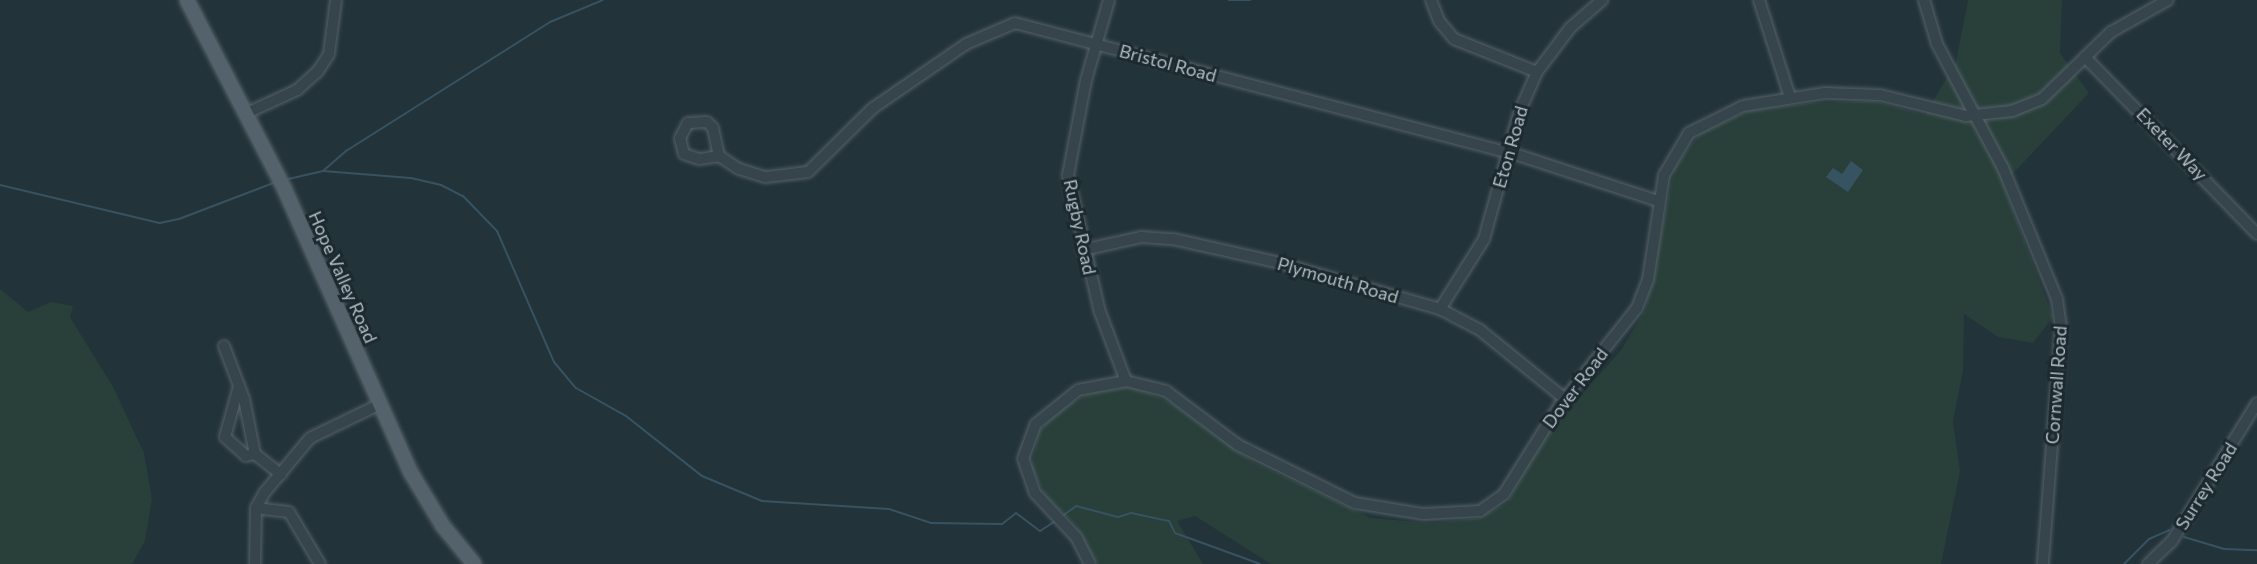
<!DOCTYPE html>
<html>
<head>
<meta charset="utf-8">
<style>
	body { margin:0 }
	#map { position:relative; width:2257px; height:564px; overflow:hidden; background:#23333a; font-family:Commissioner,sans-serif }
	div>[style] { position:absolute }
	.green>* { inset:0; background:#283f3a }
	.water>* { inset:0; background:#375361 }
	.stream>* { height:2px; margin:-1px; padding:0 1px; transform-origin:1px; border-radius:1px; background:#375361 }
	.roads { filter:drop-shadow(0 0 2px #556268) drop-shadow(0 0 2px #556268) }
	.minor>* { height:10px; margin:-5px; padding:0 5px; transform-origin:5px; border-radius:5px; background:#36444b }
	.major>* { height:14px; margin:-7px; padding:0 7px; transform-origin:7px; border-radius:7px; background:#54636b }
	span { translate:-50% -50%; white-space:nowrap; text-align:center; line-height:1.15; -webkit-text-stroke:6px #1c292f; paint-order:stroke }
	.street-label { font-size:18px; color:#b2bfc6 }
</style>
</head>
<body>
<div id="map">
	<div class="green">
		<i style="clip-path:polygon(1968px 0,2062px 0,2060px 53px,2089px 93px,2003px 184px,2053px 317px,2033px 343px,1998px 337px,1964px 314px,1963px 371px,1953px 421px,1960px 471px,1941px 564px,1271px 564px,1195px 516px,1177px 521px,1203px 564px,1097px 564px,1076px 525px,1046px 497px,1031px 466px,1039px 432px,1056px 412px,1090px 393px,1134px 386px,1173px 404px,1255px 463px,1371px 518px,1429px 523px,1478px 518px,1507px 503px,1543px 438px,1621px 350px,1645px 310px,1675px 166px,1701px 132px,1754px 109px,1811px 103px,1874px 101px,1925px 115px,1956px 62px)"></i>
		<i style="clip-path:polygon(0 289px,28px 312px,51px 302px,73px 306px,70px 317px,113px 387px,144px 453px,152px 499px,145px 541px,132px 564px,0 564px)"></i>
	</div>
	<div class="water">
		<i style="clip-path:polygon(1851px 161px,1863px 170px,1848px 192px,1826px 177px,1833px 168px,1842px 174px)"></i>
	</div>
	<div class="stream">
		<i style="left:1229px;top:0;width:21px"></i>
		<i style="left:323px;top:171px;width:88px;rotate:4.5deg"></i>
		<i style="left:411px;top:178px;width:31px;rotate:13deg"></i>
		<i style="left:441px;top:185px;width:25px;rotate:27deg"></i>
		<i style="left:463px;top:196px;width:49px;rotate:45.8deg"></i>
		<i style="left:497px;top:231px;width:143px;rotate:66.5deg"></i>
		<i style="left:554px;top:362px;width:34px;rotate:50deg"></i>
		<i style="left:576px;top:388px;width:57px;rotate:29.2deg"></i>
		<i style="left:626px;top:416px;width:97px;rotate:38.3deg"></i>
		<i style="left:702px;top:476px;width:65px;rotate:22.6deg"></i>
		<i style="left:762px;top:501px;width:127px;rotate:3.6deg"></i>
		<i style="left:889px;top:509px;width:44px;rotate:18.4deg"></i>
		<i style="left:931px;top:523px;width:71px;rotate:0.8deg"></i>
		<i style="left:1002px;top:524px;width:18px;rotate:-38deg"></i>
		<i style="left:1016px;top:513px;width:30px;rotate:37deg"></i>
		<i style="left:1040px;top:531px;width:17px;rotate:-33deg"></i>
		<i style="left:284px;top:180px;width:40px;rotate:-13deg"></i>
		<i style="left:323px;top:171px;width:30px;rotate:-41deg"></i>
		<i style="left:346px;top:151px;width:241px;rotate:-32.3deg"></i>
		<i style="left:550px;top:22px;width:57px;rotate:-22.5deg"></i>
		<i style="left:0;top:185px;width:164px;rotate:13.4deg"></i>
		<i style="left:160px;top:223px;width:19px;rotate:-12deg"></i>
		<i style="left:179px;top:219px;width:104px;rotate:-20.9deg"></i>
		<i style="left:1064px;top:515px;width:15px;rotate:-37deg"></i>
		<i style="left:1076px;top:506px;width:43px;rotate:14.7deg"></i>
		<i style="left:1118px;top:517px;width:14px;rotate:-17deg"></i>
		<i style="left:1131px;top:513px;width:39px;rotate:12deg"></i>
		<i style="left:1169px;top:521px;width:13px;rotate:63deg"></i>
		<i style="left:1175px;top:533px;width:90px;rotate:20deg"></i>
		<i style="left:2184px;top:537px;width:42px;rotate:16.7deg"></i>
		<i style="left:2224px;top:549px;width:33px;rotate:2deg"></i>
		<i style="left:2124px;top:564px;width:35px;rotate:-45deg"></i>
		<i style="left:2149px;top:539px;width:22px;rotate:-24deg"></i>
	</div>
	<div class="roads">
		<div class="minor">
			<i style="left:1109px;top:0;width:83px;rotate:106deg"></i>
			<i style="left:1086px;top:80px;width:97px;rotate:100.7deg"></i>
			<i style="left:1068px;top:175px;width:141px;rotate:76.9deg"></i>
			<i style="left:1100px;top:312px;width:74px;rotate:69.4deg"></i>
			<i style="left:1431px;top:0;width:22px;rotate:69deg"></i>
			<i style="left:1439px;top:21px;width:23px;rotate:50deg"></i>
			<i style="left:1454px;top:39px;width:89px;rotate:21.7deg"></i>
			<i style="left:1759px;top:0;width:102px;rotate:72.3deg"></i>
			<i style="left:1924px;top:0;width:46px;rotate:73.5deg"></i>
			<i style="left:1937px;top:44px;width:140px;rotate:62deg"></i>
			<i style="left:2003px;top:168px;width:142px;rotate:67.6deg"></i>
			<i style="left:2057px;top:299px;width:29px;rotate:82deg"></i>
			<i style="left:2061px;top:328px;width:237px;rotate:94.4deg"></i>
			<i style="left:2085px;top:57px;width:247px;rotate:45.8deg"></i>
			<i style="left:247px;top:113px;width:55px;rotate:-24.7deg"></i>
			<i style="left:297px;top:90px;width:28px;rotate:-42deg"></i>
			<i style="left:318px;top:71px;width:20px;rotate:-57deg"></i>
			<i style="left:329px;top:54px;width:54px;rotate:-82.6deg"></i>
			<i style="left:719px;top:156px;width:20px;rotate:171deg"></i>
			<i style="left:699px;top:159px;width:16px;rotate:-162deg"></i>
			<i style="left:684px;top:154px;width:16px;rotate:-104deg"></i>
			<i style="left:680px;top:138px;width:17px;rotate:-62deg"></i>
			<i style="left:688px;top:123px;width:19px;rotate:-3deg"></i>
			<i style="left:707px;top:122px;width:8px;rotate:45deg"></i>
			<i style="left:713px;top:128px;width:29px;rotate:78deg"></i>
			<i style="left:719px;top:156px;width:24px;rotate:33deg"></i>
			<i style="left:739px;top:169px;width:28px;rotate:17deg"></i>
			<i style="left:766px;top:177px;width:42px;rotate:-6.8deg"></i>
			<i style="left:808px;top:172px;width:91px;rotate:-44.6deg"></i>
			<i style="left:873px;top:108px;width:113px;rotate:-34.5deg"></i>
			<i style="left:966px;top:44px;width:53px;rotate:-23.2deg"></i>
			<i style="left:1015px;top:23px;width:523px;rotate:14.73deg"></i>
			<i style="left:1521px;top:156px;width:144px;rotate:18.2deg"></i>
			<i style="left:1083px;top:250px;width:59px;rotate:-12.6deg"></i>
			<i style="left:1141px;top:237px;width:32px;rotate:4deg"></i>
			<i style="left:1173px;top:239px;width:106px;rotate:12.6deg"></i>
			<i style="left:1276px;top:262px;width:171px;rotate:16deg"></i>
			<i style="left:1440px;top:309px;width:45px;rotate:27.7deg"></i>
			<i style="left:1480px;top:330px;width:109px;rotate:39.1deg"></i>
			<i style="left:1440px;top:309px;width:83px;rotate:-57.8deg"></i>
			<i style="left:1484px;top:239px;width:131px;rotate:-74.5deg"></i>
			<i style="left:1519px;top:113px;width:45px;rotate:-66.3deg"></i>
			<i style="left:1537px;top:72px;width:55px;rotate:-53.1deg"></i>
			<i style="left:1570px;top:28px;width:43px;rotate:-41.2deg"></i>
			<i style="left:224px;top:346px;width:57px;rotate:69.3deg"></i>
			<i style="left:244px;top:399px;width:56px;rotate:78.7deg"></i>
			<i style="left:255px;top:454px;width:33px;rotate:38deg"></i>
			<i style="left:239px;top:386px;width:53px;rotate:105.4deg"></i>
			<i style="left:225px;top:437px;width:28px;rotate:42deg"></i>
			<i style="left:246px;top:456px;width:9px;rotate:-13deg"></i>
			<i style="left:256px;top:508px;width:33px;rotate:7deg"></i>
			<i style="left:289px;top:512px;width:61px;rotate:59.2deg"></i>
			<i style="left:255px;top:564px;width:56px;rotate:-89deg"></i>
			<i style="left:256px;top:508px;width:18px;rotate:-61deg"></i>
			<i style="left:265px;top:492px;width:70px;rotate:-50.2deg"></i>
			<i style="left:310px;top:438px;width:78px;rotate:-25.9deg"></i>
			<i style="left:1090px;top:564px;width:29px;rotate:-117deg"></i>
			<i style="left:1077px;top:538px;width:62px;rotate:-133deg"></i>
			<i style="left:1035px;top:493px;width:36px;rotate:-109deg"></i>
			<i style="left:1023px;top:459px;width:37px;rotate:-70deg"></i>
			<i style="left:1036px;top:424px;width:54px;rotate:-39deg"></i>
			<i style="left:1078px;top:390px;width:49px;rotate:-10.6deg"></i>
			<i style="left:1126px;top:381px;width:41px;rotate:14deg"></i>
			<i style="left:1166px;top:391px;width:90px;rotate:36.9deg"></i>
			<i style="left:1238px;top:445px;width:131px;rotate:26.4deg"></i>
			<i style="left:1355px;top:503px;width:70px;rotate:9.1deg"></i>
			<i style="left:1424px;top:514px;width:56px;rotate:-3.1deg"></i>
			<i style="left:1480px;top:511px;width:29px;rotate:-35deg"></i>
			<i style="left:1504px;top:494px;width:104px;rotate:-58deg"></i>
			<i style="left:1559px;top:406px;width:125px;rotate:-51.5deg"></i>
			<i style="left:1637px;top:308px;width:30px;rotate:-69deg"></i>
			<i style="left:1648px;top:280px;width:106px;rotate:-81.3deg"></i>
			<i style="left:1664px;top:175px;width:49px;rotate:-59.2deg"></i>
			<i style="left:1689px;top:133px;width:60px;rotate:-26.6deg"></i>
			<i style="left:1743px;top:106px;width:83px;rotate:-9deg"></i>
			<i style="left:1825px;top:93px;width:55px;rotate:2.1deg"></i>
			<i style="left:1880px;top:95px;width:89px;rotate:13.7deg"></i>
			<i style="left:1966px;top:116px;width:46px;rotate:-6.2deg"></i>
			<i style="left:2012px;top:111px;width:32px;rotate:-22deg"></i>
			<i style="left:2042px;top:99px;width:96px;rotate:-44.2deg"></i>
			<i style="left:2111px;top:32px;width:65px;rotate:-29.3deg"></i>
			<i style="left:2148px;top:564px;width:33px;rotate:-44deg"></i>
			<i style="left:2172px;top:541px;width:162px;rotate:-58.4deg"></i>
		</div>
		<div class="major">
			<i style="left:187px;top:0;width:212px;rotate:62.7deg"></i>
			<i style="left:284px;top:188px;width:312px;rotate:66deg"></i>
			<i style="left:411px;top:473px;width:62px;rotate:58.9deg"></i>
			<i style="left:443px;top:526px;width:49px;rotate:50.8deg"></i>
		</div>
	</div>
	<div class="street-label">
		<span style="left:1168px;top:63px;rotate:15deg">Bristol Road</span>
		<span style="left:2172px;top:144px;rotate:46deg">Exeter Way</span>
		<span style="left:1510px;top:147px;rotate:-74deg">Eton Road</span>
		<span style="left:1080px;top:227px;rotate:78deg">Rugby Road</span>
		<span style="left:343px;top:277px;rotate:66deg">Hope Valley Road</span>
		<span style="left:1338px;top:280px;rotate:16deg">Plymouth Road</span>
		<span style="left:2056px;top:385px;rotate:-86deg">Cornwall Road</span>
		<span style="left:1575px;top:388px;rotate:-53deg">Dover Road</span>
		<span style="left:2206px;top:486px;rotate:-58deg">Surrey Road</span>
	</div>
</div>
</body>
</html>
